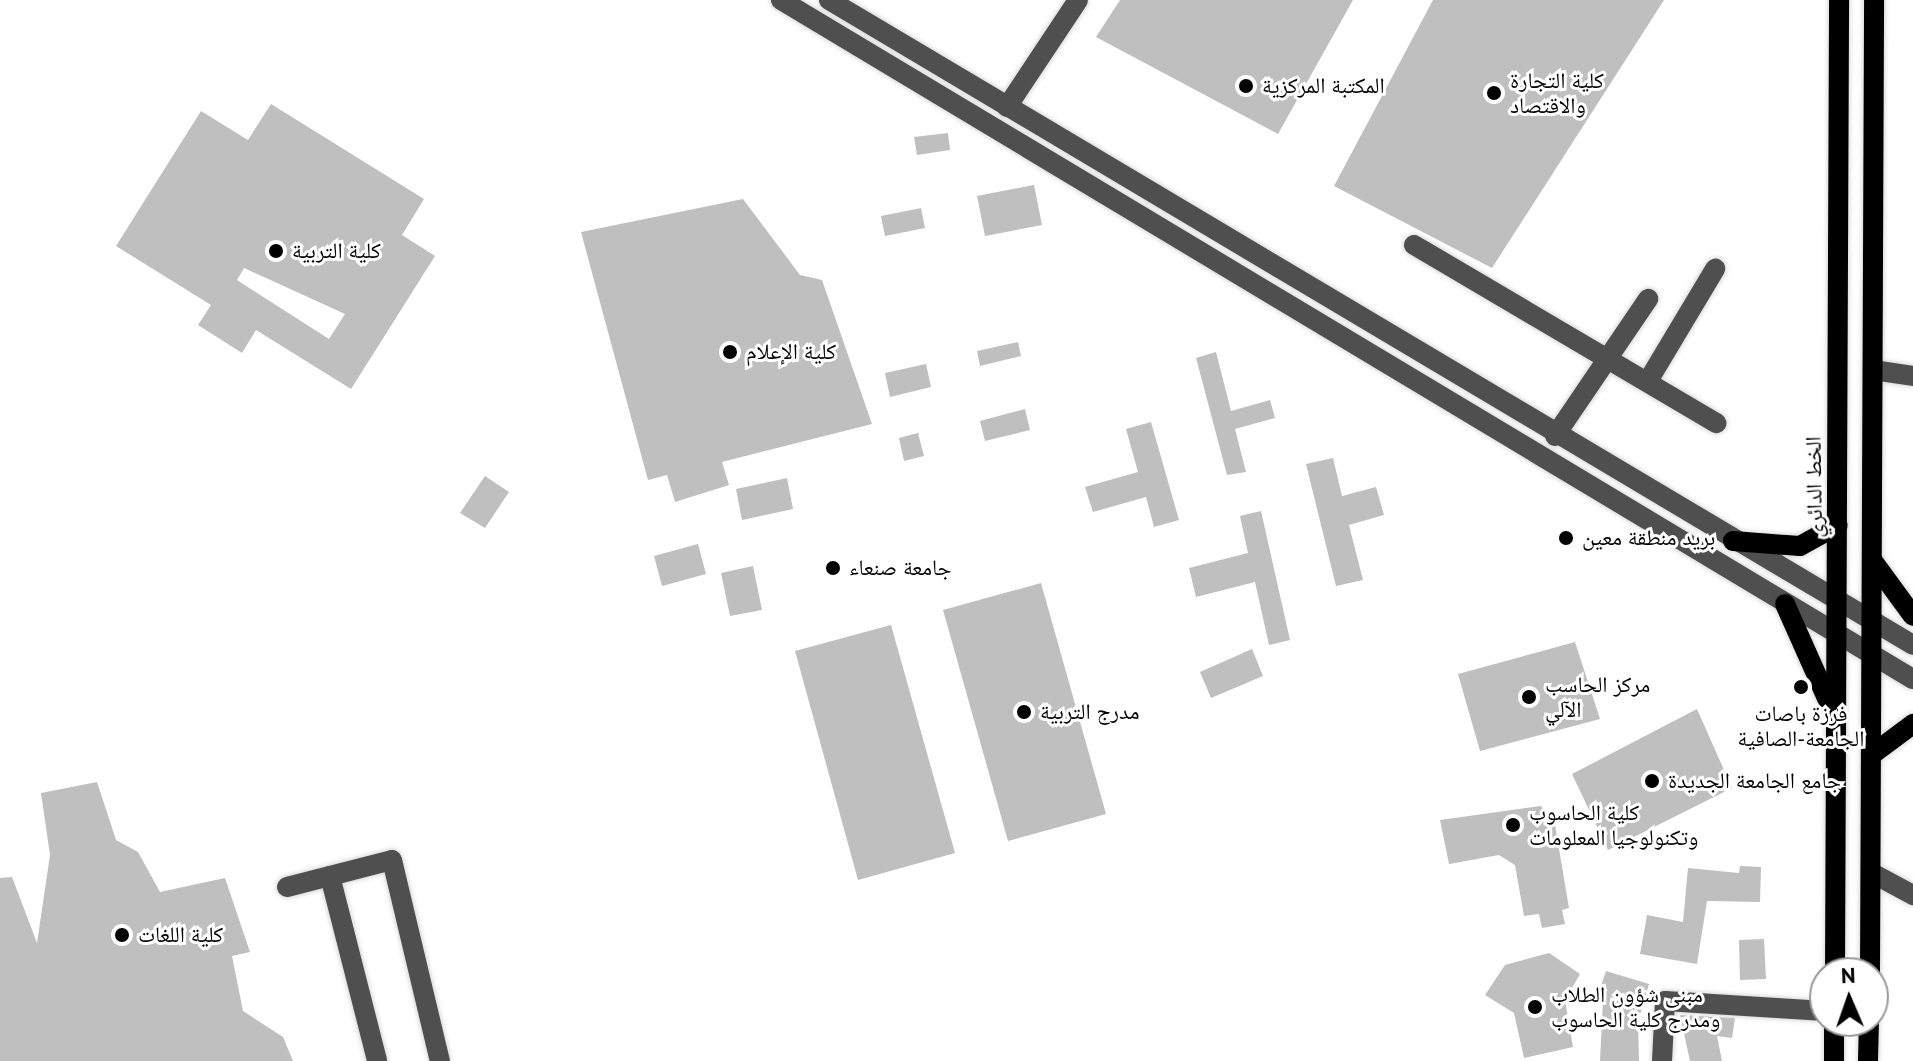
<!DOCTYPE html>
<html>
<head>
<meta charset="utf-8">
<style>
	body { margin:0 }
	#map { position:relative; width:1913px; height:1061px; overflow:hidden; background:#fff; font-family:"PT Sans","Noto Naskh Arabic",sans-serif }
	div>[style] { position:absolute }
	.building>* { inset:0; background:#bfbfbf }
	.roads { filter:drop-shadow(0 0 2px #dbdbdb) drop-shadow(0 0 2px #dbdbdb) }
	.minor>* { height:20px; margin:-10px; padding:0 10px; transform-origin:10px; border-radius:10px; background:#4f4f4f }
	.major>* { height:20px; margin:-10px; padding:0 10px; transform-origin:10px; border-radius:10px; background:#000 }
	.dots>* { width:22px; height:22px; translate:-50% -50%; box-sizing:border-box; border:4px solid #fff; border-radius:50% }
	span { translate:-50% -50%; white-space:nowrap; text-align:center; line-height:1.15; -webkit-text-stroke:6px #fff; paint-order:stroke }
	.poi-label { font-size:22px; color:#000 }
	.left { translate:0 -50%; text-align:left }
	.street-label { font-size:22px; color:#000 }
	.north { position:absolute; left:1809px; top:957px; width:80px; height:80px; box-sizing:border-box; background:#fff; border:2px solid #999; border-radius:50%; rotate:358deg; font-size:22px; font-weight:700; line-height:32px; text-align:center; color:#000 }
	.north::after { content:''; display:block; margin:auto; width:28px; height:36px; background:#000; clip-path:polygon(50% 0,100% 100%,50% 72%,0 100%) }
</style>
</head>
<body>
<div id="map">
	<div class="building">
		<i style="clip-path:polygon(1120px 0,1353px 0,1278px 134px,1096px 37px)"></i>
		<i style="clip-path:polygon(1433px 0,1664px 0,1492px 268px,1334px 186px)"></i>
		<i style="clip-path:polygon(evenodd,271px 104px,424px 199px,402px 235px,435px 256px,351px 389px,256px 330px,242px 353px,198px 325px,211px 305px,116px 246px,201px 111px,248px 140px,271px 104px,244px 268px,345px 314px,329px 339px,237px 280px,244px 268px)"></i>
		<i style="clip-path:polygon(948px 133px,950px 150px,917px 155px,914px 137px)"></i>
		<i style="clip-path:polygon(1034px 185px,1042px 225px,985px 236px,977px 196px)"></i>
		<i style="clip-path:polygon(743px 199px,800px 275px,822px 280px,872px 424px,722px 462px,729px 485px,675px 502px,667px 475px,648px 480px,581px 232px)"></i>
		<i style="clip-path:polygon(921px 208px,925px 228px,885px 236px,881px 216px)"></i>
		<i style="clip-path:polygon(1018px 342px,1021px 356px,980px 366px,977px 351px)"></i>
		<i style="clip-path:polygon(1216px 352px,1231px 411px,1270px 400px,1275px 418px,1235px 429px,1246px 472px,1227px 475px,1196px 358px)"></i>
		<i style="clip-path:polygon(926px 364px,931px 387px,890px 397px,885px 373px)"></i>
		<i style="clip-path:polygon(1025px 409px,1030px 430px,985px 441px,980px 421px)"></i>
		<i style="clip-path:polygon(1151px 422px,1179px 520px,1154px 527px,1146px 497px,1093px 512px,1085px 487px,1138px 472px,1126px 429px)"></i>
		<i style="clip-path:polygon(918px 433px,924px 456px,904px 461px,899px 438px)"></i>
		<i style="clip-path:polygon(1333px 458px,1342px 496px,1376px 487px,1384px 515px,1349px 525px,1363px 580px,1336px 586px,1306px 464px)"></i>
		<i style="clip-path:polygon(485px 476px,509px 492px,485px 528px,460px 513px)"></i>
		<i style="clip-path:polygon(787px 478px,793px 509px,742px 520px,736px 489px)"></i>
		<i style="clip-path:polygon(1261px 511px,1290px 640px,1269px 645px,1255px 582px,1196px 597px,1189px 568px,1248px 553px,1240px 516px)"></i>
		<i style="clip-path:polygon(698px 544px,706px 574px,662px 586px,654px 556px)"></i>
		<i style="clip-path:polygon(753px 566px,762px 610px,730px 616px,721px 573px)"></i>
		<i style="clip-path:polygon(1041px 583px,1106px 814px,1008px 841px,943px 610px)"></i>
		<i style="clip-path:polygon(891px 625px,955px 853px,858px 880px,795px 651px)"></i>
		<i style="clip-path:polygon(1575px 642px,1600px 719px,1480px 751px,1458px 674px)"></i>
		<i style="clip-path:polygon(1252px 649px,1263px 676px,1211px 698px,1200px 672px)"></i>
		<i style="clip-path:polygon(1697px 709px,1732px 788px,1608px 850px,1572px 774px)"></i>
		<i style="clip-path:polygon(97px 782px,116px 840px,138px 852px,160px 892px,225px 878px,250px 952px,232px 956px,243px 1011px,283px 1037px,293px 1061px,0 1061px,0 878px,12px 877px,37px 943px,50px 855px,41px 793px)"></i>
		<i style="clip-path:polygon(1541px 806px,1555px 825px,1569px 908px,1562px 910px,1565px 924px,1542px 928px,1539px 914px,1524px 916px,1515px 865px,1499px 855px,1449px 864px,1440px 820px)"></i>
		<i style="clip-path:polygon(1740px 866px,1761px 867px,1760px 902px,1707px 901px,1697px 964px,1640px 954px,1647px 915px,1683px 922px,1688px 868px,1739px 873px)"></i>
		<i style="clip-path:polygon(1764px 939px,1766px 979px,1740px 980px,1739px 940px)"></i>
		<i style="clip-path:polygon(1549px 953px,1580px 974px,1565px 1000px,1573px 1047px,1524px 1058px,1514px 1013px,1485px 995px,1505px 965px)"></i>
		<i style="clip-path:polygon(1606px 971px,1649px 984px,1638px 1021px,1639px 1061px,1600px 1061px,1603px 1000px,1597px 998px)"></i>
		<i style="clip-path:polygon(1680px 1015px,1735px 1018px,1732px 1038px,1717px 1036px,1722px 1061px,1690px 1061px)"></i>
	</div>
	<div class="roads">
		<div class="minor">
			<i style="left:781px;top:0;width:1320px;rotate:30.96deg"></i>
			<i style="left:829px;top:0;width:1261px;rotate:30.75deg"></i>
			<i style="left:1007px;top:107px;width:128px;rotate:-56.4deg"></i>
			<i style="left:1414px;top:245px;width:351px;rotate:30.5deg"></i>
			<i style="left:1873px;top:370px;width:40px;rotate:8.5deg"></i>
			<i style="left:1648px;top:381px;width:131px;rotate:-59.1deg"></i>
			<i style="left:1555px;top:436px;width:166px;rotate:-55.8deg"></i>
			<i style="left:1872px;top:873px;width:47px;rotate:28.2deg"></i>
			<i style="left:330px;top:876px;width:191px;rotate:75.7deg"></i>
			<i style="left:287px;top:887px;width:108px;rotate:-14.4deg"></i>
			<i style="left:392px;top:860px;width:207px;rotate:76.6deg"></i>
			<i style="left:1662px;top:1061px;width:60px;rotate:-87.1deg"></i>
			<i style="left:1665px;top:1001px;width:160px;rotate:3.6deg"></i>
		</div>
		<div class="major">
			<i style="left:1733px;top:541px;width:67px;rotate:4.3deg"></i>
			<i style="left:1800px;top:546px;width:43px;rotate:-28.9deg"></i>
			<i style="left:1872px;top:560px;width:69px;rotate:53.8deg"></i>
			<i style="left:1785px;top:604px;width:120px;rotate:66deg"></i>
			<i style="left:1874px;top:753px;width:49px;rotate:-36.6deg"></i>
			<i style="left:1835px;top:973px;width:973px;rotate:-89.76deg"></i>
			<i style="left:1870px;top:973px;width:973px;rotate:-89.76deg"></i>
			<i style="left:1834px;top:1061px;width:40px;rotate:-90deg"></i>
			<i style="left:1868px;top:1061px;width:40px;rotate:-88.6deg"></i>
		</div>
	</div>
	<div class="dots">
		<i style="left:1246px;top:86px;background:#000"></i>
		<i style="left:1494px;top:93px;background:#000"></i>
		<i style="left:276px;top:251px;background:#000"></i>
		<i style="left:730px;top:352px;background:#000"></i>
		<i style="left:1566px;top:538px;background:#000"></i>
		<i style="left:833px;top:568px;background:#000"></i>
		<i style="left:1801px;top:687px;background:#000"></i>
		<i style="left:1529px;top:697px;background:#000"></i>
		<i style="left:1024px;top:712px;background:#000"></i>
		<i style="left:1652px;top:781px;background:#000"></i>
		<i style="left:1513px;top:825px;background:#000"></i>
		<i style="left:122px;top:935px;background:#000"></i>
		<i style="left:1535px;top:1007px;background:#000"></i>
	</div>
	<div class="poi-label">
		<span class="left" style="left:1510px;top:93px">كلية التجارة<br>والاقتصاد</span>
		<span class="left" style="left:1262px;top:86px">المكتبة المركزية</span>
		<span class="left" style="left:292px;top:251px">كلية التربية</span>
		<span class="left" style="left:746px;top:352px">كلية الإعلام</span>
		<span class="left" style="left:1582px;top:538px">بريد منطقة معين</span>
		<span class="left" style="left:849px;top:568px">جامعة صنعاء</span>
		<span class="left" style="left:1545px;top:697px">مركز الحاسب<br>الآلي</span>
		<span class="left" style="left:1040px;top:712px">مدرج التربية</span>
		<span style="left:1801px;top:726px">فرزة باصات<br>الجامعة-الصافية</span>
		<span class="left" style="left:1668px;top:781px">جامع الجامعة الجديدة</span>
		<span class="left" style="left:1529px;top:825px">كلية الحاسوب<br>وتكنولوجيا المعلومات</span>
		<span class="left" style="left:138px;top:935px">كلية اللغات</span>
		<span class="left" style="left:1551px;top:1007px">مبنى شؤون الطلاب<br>ومدرج كلية الحاسوب</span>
	</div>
	<div class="street-label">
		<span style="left:1814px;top:487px;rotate:-91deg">الخط الدائري</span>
	</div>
	<div class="north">N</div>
</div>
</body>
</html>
